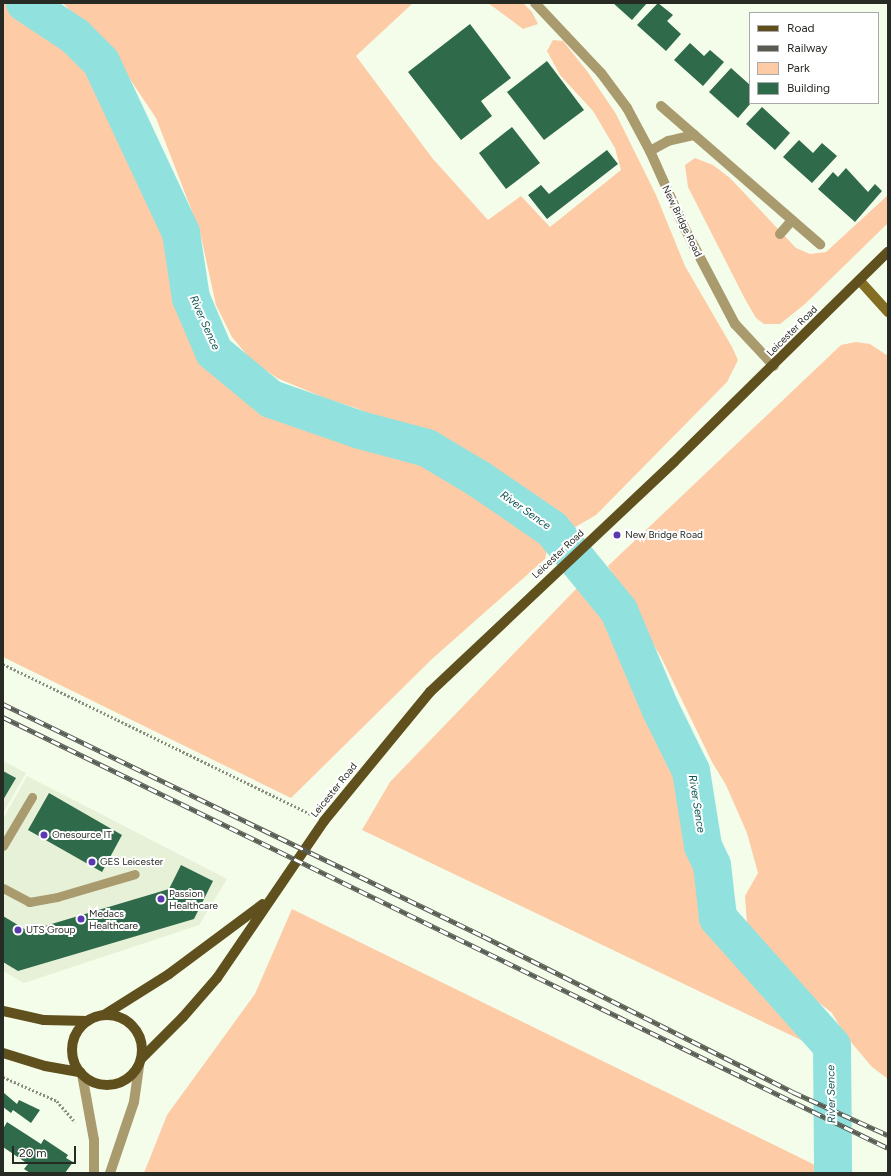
<!DOCTYPE html>
<html>
<head>
<meta charset="utf-8">
<style>
	body { margin:0 }
	#map { position:relative; width:891px; height:1176px; overflow:hidden; background:#f4fcea; font-family:Figtree,sans-serif }
	div>[style] { position:absolute }
	.built>* { inset:0; background:#e7f1d8 }
	.green>* { inset:0; background:#fdcba6 }
	.river>* { height:38px; margin:-19px; padding:0 19px; transform-origin:19px; border-radius:19px; background:#91e2de }
	.building>* { inset:0; background:#2f6a4b }
	.path>* { height:2.5px; margin-top:-1.25px; transform-origin:0; background:repeating-linear-gradient(90deg,#888d81 0 2px,transparent 0 4px) }
	.service>* { height:9px; margin:-4.5px; padding:0 4.5px; transform-origin:4.5px; border-radius:4.5px; background:#aa9b6f }
	.minor>* { height:10px; margin:-5px; padding:0 5px; transform-origin:5px; border-radius:5px; background:#aa9b6f }
	.tertiary>* { height:10px; margin:-5px; padding:0 5px; transform-origin:5px; border-radius:5px; background:#aa9b6f }
	.secondary>* { height:10px; margin:-5px; padding:0 5px; transform-origin:5px; border-radius:5px; background:#846e24 }
	.primary>* { height:10px; margin:-5px; padding:0 5px; transform-origin:5px; border-radius:5px; background:#60501d }
	.primary>.ring { margin:-5px; padding:0; box-sizing:content-box; background:none; border:10px solid #60501d; border-radius:50% }
	.rail>* { height:4.5px; margin-top:-2.25px; transform-origin:0; background:repeating-linear-gradient(90deg,#fff 0 9px,#585c53 0 18px); box-sizing:border-box; border-block:1px solid #585c53 }
	.dots>* { width:11px; height:11px; translate:-50% -50%; box-sizing:border-box; border:2px solid #fff; border-radius:50% }
	span { translate:-50% -50%; white-space:nowrap; text-align:center; line-height:1.15; -webkit-text-stroke:4px #fff; paint-order:stroke }
	.street-label { font-size:10px; color:#282b24 }
	.poi-label { font-size:10px; color:#282b24 }
	.left { translate:0 -50%; text-align:left }
	.water-label { font-size:11px; color:#0d5553; font-style:italic }
	.frame { position:absolute; inset:0; border:4px solid #282b24; pointer-events:none }
	.legend { position:absolute; left:749px; top:12px; width:130px; height:92px; box-sizing:border-box; background:#fff; border:1px solid #a9aaa7; margin:0; padding:5px 7px; list-style:none; font-size:12px; color:#282b24 }
	.legend li { display:flex; align-items:center; gap:8px; height:20px }
	.legend b { width:20px; border:1px solid #a9aaa7 }
	.scale { position:absolute; left:12px; top:1146px; width:64px; height:18px; box-sizing:border-box; border:2px solid #282b24; border-top:0; padding-left:5px; font-size:12px; line-height:14px; white-space:nowrap; color:#282b24; -webkit-text-stroke:3px #fff; paint-order:stroke }
</style>
</head>
<body>
<div id="map">
	<div class="built">
		<i style="clip-path:polygon(3px 761px,26px 773px,3px 813px)"></i>
		<i style="clip-path:polygon(27px 776px,227px 879px,199px 925px,24px 983px,3px 971px,3px 819px)"></i>
	</div>
	<div class="green">
		<i style="clip-path:polygon(3px 3px,11px 3px,25px 18px,100px 69px,124px 121px,135px 156px,172px 226px,181px 280px,193px 321px,218px 363px,266px 406px,324px 428px,429px 454px,551px 534px,545px 559px,432px 659px,291px 798px,3px 657px)"></i>
		<i style="clip-path:polygon(63px 3px,413px 3px,356px 56px,433px 159px,488px 220px,521px 196px,550px 227px,621px 170px,615px 148px,593px 111px,560px 75px,547px 51px,553px 40px,563px 41px,587px 71px,616px 114px,656px 195px,685px 266px,732px 347px,738px 360px,727px 382px,596px 515px,572px 529px,458px 452px,356px 408px,327px 399px,277px 378px,251px 360px,232px 337px,216px 305px,200px 232px,156px 118px,119px 63px)"></i>
		<i style="clip-path:polygon(488px 3px,523px 3px,532px 12px,538px 24px,523px 29px)"></i>
		<i style="clip-path:polygon(695px 158px,713px 165px,730px 178px,796px 248px,810px 254px,826px 252px,888px 195px,888px 223px,805px 304px,780px 324px,764px 324px,756px 318px,745px 299px,688px 187px,685px 165px)"></i>
		<i style="clip-path:polygon(856px 342px,870px 344px,888px 356px,888px 1079px,872px 1067px,845px 1035px,832px 1013px,777px 969px,757px 945px,747px 924px,745px 896px,758px 873px,747px 833px,726px 785px,712px 762px,662px 659px,608px 566px,841px 345px)"></i>
		<i style="clip-path:polygon(587px 587px,605px 603px,616px 639px,701px 804px,709px 840px,706px 872px,708px 900px,716px 930px,794px 1012px,803px 1041px,362px 830px,390px 782px,577px 588px)"></i>
		<i style="clip-path:polygon(292px 909px,815px 1165px,820px 1173px,144px 1173px,167px 1115px,255px 994px)"></i>
	</div>
	<div class="river">
		<i style="left:25px;top:3px;width:60px;rotate:33.4deg"></i>
		<i style="left:75px;top:36px;width:37px;rotate:45deg"></i>
		<i style="left:101px;top:62px;width:189px;rotate:64.9deg"></i>
		<i style="left:181px;top:233px;width:66px;rotate:81.3deg"></i>
		<i style="left:191px;top:298px;width:59px;rotate:66.9deg"></i>
		<i style="left:214px;top:352px;width:74px;rotate:39.5deg"></i>
		<i style="left:271px;top:399px;width:94px;rotate:19.2deg"></i>
		<i style="left:360px;top:430px;width:69px;rotate:15deg"></i>
		<i style="left:427px;top:448px;width:61px;rotate:30.8deg"></i>
		<i style="left:479px;top:479px;width:88px;rotate:34.4deg"></i>
		<i style="left:552px;top:529px;width:106px;rotate:50.7deg"></i>
		<i style="left:619px;top:611px;width:105px;rotate:67.1deg"></i>
		<i style="left:660px;top:708px;width:70px;rotate:63.8deg"></i>
		<i style="left:691px;top:771px;width:76px;rotate:80.9deg"></i>
		<i style="left:703px;top:846px;width:21px;rotate:65deg"></i>
		<i style="left:712px;top:865px;width:53px;rotate:83.5deg"></i>
		<i style="left:718px;top:918px;width:171px;rotate:48.3deg"></i>
		<i style="left:832px;top:1046px;width:127px;rotate:89.5deg"></i>
	</div>
	<div class="building">
		<i style="clip-path:polygon(613px 3px,647px 3px,632px 20px)"></i>
		<i style="clip-path:polygon(658px 3px,673px 15px,667px 21px,681px 34px,666px 51px,637px 25px)"></i>
		<i style="clip-path:polygon(470px 24px,511px 78px,481px 101px,492px 116px,461px 140px,408px 72px)"></i>
		<i style="clip-path:polygon(690px 43px,704px 56px,710px 50px,724px 62px,703px 86px,674px 60px)"></i>
		<i style="clip-path:polygon(547px 61px,584px 110px,544px 140px,507px 92px)"></i>
		<i style="clip-path:polygon(731px 68px,750px 85px,751px 103px,738px 118px,709px 92px)"></i>
		<i style="clip-path:polygon(762px 107px,790px 133px,775px 150px,746px 124px)"></i>
		<i style="clip-path:polygon(512px 127px,540px 163px,506px 189px,479px 153px)"></i>
		<i style="clip-path:polygon(799px 140px,813px 153px,822px 143px,837px 156px,812px 183px,783px 157px)"></i>
		<i style="clip-path:polygon(607px 150px,618px 164px,547px 219px,528px 195px,541px 185px,549px 194px)"></i>
		<i style="clip-path:polygon(846px 168px,868px 192px,875px 184px,882px 191px,855px 222px,818px 189px,833px 172px,838px 177px)"></i>
		<i style="clip-path:polygon(3px 771px,16px 778px,3px 800px)"></i>
		<i style="clip-path:polygon(49px 793px,122px 835px,102px 872px,28px 830px)"></i>
		<i style="clip-path:polygon(181px 865px,213px 881px,194px 919px,18px 971px,3px 962px,3px 916px,28px 931px,169px 889px)"></i>
		<i style="clip-path:polygon(4px 1093px,17px 1104px,19px 1100px,40px 1110px,31px 1123px,13px 1110px,11px 1113px,3px 1107px)"></i>
		<i style="clip-path:polygon(7px 1122px,41px 1144px,44px 1139px,68px 1155px,66px 1158px,73px 1162px,65px 1173px,30px 1173px,24px 1169px,28px 1164px,3px 1147px,3px 1129px)"></i>
	</div>
	<div class="path">
		<i style="left:3px;top:664px;width:342px;rotate:26deg"></i>
		<i style="left:3px;top:1077px;width:59px;rotate:24deg"></i>
		<i style="left:57px;top:1101px;width:28px;rotate:49deg"></i>
	</div>
	<div class="service">
		<i style="left:3px;top:846px;width:57px;rotate:-59.4deg"></i>
		<i style="left:3px;top:888px;width:30px;rotate:28deg"></i>
		<i style="left:29px;top:902px;width:28px;rotate:-10deg"></i>
		<i style="left:57px;top:897px;width:81px;rotate:-16.4deg"></i>
	</div>
	<div class="minor">
		<i style="left:535px;top:3px;width:96px;rotate:46.7deg"></i>
		<i style="left:601px;top:73px;width:44px;rotate:53.4deg"></i>
		<i style="left:627px;top:108px;width:49px;rotate:61.9deg"></i>
		<i style="left:650px;top:151px;width:83px;rotate:65.9deg"></i>
		<i style="left:684px;top:227px;width:110px;rotate:62.3deg"></i>
		<i style="left:735px;top:324px;width:57px;rotate:47.1deg"></i>
		<i style="left:661px;top:106px;width:211px;rotate:41deg"></i>
		<i style="left:650px;top:151px;width:21px;rotate:-29deg"></i>
		<i style="left:668px;top:141px;width:27px;rotate:-13deg"></i>
		<i style="left:780px;top:234px;width:18px;rotate:-49deg"></i>
	</div>
	<div class="tertiary">
		<i style="left:82px;top:1074px;width:67px;rotate:79.7deg"></i>
		<i style="left:94px;top:1140px;width:33px;rotate:90deg"></i>
		<i style="left:110px;top:1173px;width:75px;rotate:-71.3deg"></i>
		<i style="left:134px;top:1102px;width:37px;rotate:-82deg"></i>
	</div>
	<div class="secondary">
		<i style="left:860px;top:281px;width:42px;rotate:47.9deg"></i>
	</div>
	<div class="primary">
		<i style="left:3px;top:1011px;width:42px;rotate:12.4deg"></i>
		<i style="left:44px;top:1020px;width:44px;rotate:1.3deg"></i>
		<i style="left:104px;top:1015px;width:77px;rotate:-32.2deg"></i>
		<i style="left:169px;top:974px;width:117px;rotate:-36.7deg"></i>
		<i class="ring" style="left:72px;top:1015px;width:60px;height:60px"></i>
		<i style="left:3px;top:1053px;width:44px;rotate:17.2deg"></i>
		<i style="left:45px;top:1066px;width:36px;rotate:10deg"></i>
		<i style="left:141px;top:1059px;width:59px;rotate:-45deg"></i>
		<i style="left:183px;top:1017px;width:52px;rotate:-48.9deg"></i>
		<i style="left:217px;top:978px;width:190px;rotate:-55.7deg"></i>
		<i style="left:324px;top:821px;width:167px;rotate:-50.6deg"></i>
		<i style="left:430px;top:692px;width:335px;rotate:-43.3deg"></i>
		<i style="left:674px;top:462px;width:300px;rotate:-44.5deg"></i>
	</div>
	<div class="rail">
		<i style="left:3px;top:704px;width:533px;rotate:25.8deg"></i>
		<i style="left:483px;top:936px;width:347px;rotate:26.7deg"></i>
		<i style="left:793px;top:1092px;width:104px;rotate:24.4deg"></i>
		<i style="left:3px;top:717px;width:984px;rotate:25.97deg"></i>
	</div>
	<div class="dots">
		<i style="left:617px;top:535px;background:#5b38b0"></i>
		<i style="left:44px;top:835px;background:#5b38b0"></i>
		<i style="left:92px;top:862px;background:#5b38b0"></i>
		<i style="left:161px;top:899px;background:#5b38b0"></i>
		<i style="left:81px;top:919px;background:#5b38b0"></i>
		<i style="left:18px;top:930px;background:#5b38b0"></i>
	</div>
	<div class="street-label">
		<span style="left:682px;top:221px;rotate:64deg">New Bridge Road</span>
		<span style="left:792px;top:331px;rotate:-45deg">Leicester Road</span>
		<span style="left:558px;top:554px;rotate:-43deg">Leicester Road</span>
		<span style="left:334px;top:790px;rotate:-51deg">Leicester Road</span>
	</div>
	<div class="poi-label">
		<span class="left" style="left:625px;top:535px">New Bridge Road</span>
		<span class="left" style="left:52px;top:835px">Onesource IT</span>
		<span class="left" style="left:100px;top:862px">GES Leicester</span>
		<span class="left" style="left:169px;top:899px">Passion<br>Healthcare</span>
		<span class="left" style="left:89px;top:919px">Medacs<br>Healthcare</span>
		<span class="left" style="left:26px;top:930px">UTS Group</span>
	</div>
	<div class="water-label">
		<span style="left:204px;top:323px;rotate:66deg">River Sence</span>
		<span style="left:525px;top:511px;rotate:35deg">River Sence</span>
		<span style="left:696px;top:804px;rotate:81deg">River Sence</span>
		<span style="left:832px;top:1094px;rotate:-91deg">River Sence</span>
	</div>
	<div class="frame"></div>
	<ul class="legend">
	<li><b style="height:5px;background:#60501d"></b>Road</li>
	<li><b style="height:5px;background:#585c53"></b>Railway</li>
	<li><b style="height:11px;background:#fdcba6"></b>Park</li>
	<li><b style="height:11px;background:#2f6a4b"></b>Building</li>
	</ul>
	<div class="scale">20 m</div>
</div>
</body>
</html>
